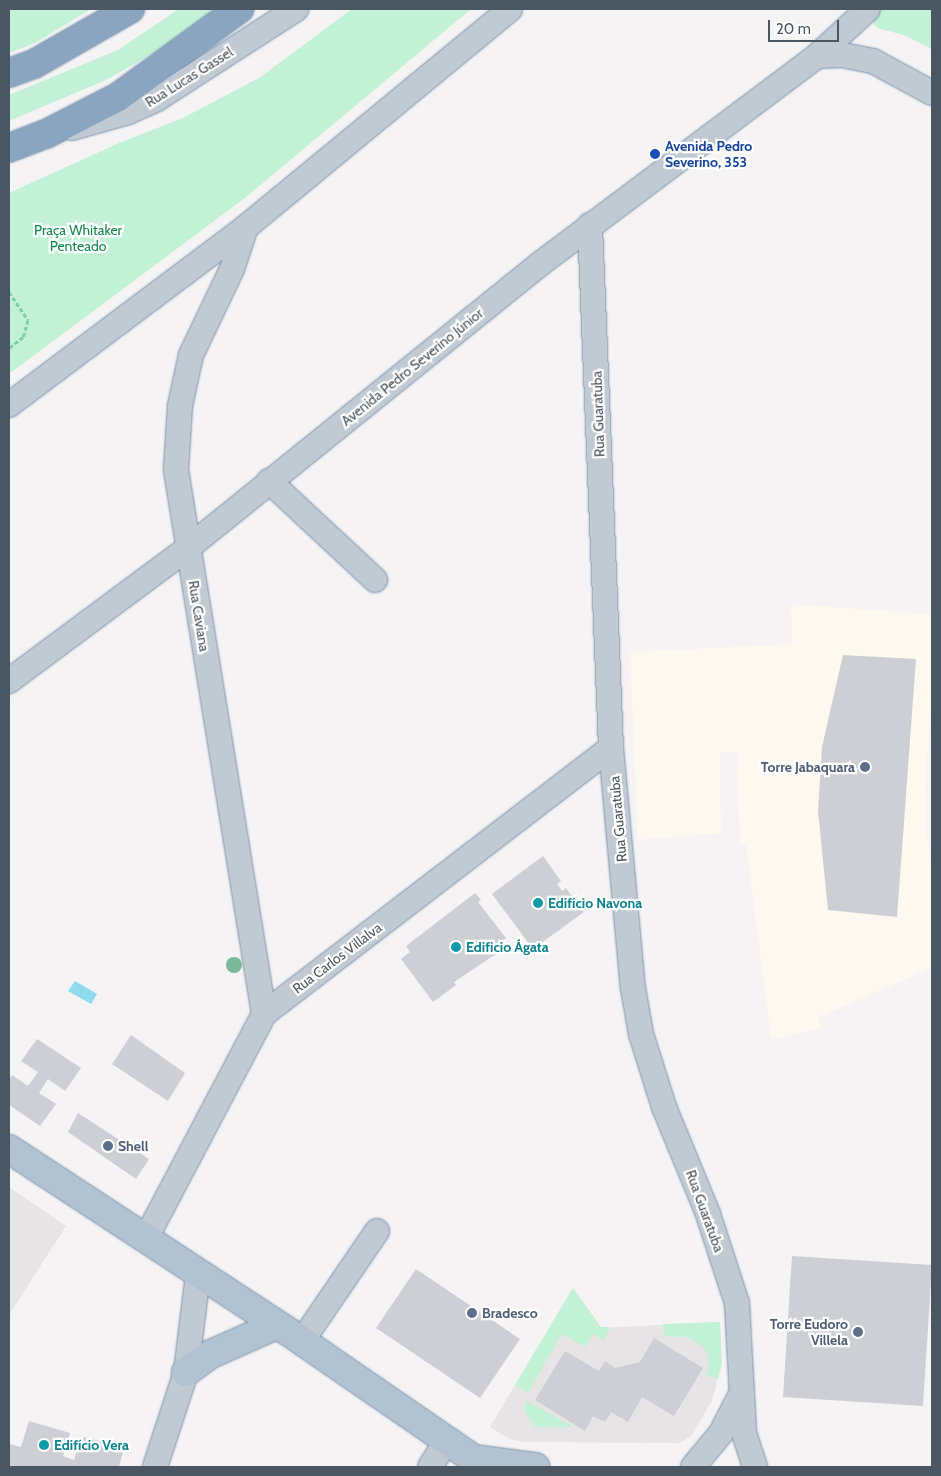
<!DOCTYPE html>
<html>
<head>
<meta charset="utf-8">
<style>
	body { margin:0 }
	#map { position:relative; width:941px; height:1476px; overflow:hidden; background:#f5f3f3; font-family:Cabin,sans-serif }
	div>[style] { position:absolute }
	.commercial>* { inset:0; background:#fdf9ef }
	.education>* { inset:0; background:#e6e4e5 }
	.green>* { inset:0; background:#c3f1d5 }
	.water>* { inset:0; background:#90daee }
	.building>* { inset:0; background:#cdcfd5 }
	.path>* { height:3px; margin-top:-1.5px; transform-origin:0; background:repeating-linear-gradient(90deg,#7ad0a6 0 4px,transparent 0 6.5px) }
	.roads { filter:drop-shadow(0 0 1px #7690ad) drop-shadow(0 0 1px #7690ad) }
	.minor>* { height:24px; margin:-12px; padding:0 12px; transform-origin:12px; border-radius:12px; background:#c1cad2 }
	.major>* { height:28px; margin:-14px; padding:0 14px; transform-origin:14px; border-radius:14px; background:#b3c2d1 }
	.highway>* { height:28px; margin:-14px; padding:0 14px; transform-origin:14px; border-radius:14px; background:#8ba5c1 }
	.trees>* { width:16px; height:16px; margin:-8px; border-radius:50%; background:#7bb799 }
	.dots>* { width:14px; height:14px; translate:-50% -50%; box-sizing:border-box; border:2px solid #fff; border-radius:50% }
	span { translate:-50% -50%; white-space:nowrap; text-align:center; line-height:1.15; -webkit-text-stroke:4.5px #fff; paint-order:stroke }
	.street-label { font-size:14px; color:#4a5661 }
	.transit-label { font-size:14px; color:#164399; font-weight:700 }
	.left { translate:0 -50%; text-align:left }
	.park-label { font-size:14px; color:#17864f }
	.service-label { font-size:14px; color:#4e5e75; font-weight:700 }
	.right { translate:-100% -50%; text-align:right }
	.culture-label { font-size:14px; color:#0d838f; font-weight:700 }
	.frame { position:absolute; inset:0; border:10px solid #4a5661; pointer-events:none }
	.scale { position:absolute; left:768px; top:20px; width:71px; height:22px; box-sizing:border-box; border:2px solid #4a5661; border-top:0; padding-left:6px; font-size:15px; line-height:18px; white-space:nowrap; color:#4a5661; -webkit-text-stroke:4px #fff; paint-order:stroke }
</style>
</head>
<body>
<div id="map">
	<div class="commercial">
		<i style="clip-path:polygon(791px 604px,932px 614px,932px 698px,925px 785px,926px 830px,932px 866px,932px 968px,819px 1017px,820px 1029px,771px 1039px,746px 844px,740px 845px,737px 753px,720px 752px,721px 833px,638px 840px,630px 652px,792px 644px)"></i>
	</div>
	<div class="education">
		<i style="clip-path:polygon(9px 1187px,66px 1226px,9px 1315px)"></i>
		<i style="clip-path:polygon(573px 1288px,601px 1328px,720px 1322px,722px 1363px,712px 1401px,691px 1436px,679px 1443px,525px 1442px,509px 1439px,490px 1427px)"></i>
	</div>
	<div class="green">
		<i style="clip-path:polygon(9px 9px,91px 9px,35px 43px,9px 53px)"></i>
		<i style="clip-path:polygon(179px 9px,216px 9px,159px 50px,106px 80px,9px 121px,9px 95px,118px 50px)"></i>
		<i style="clip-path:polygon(352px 9px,471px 9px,245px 198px,9px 374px,9px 193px,119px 143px,183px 118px,259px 78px)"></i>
		<i style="clip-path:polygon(873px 9px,932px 9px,932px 49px,904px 35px,877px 28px,870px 18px)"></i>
		<i style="clip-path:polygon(573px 1288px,601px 1327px,610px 1327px,604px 1341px,593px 1334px,585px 1347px,562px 1334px,528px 1393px,515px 1385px)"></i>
		<i style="clip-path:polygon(720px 1322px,722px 1363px,718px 1379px,706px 1375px,709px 1368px,707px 1352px,703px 1347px,688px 1337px,664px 1336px,663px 1324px)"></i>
		<i style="clip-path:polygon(525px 1400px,574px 1427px,535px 1427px,525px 1412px)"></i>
	</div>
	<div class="water">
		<i style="clip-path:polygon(75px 981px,97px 994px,91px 1004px,68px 991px)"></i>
	</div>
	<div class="building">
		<i style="clip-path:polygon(843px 655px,916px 659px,897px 917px,828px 910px,818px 811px,822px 747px)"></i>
		<i style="clip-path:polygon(543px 856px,561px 881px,557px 884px,562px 891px,566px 888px,584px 912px,533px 949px,492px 894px)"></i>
		<i style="clip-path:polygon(475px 893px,481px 900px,478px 902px,506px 938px,501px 942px,505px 948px,454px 982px,456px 985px,433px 1002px,401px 959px,410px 952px,406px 946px)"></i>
		<i style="clip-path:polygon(131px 1035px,185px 1073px,168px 1101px,112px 1064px)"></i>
		<i style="clip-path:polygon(37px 1039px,81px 1068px,65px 1091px,48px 1079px,39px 1093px,56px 1104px,40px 1126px,9px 1105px,9px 1080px,12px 1075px,28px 1086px,38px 1072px,21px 1061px)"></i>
		<i style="clip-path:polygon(78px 1113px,149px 1159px,136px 1179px,68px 1132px)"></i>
		<i style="clip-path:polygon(792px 1256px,932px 1265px,923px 1406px,783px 1397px)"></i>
		<i style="clip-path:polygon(416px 1269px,520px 1339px,480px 1398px,376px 1328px)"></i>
		<i style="clip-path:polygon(654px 1338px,703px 1368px,674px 1416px,642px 1397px,628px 1422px,611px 1412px,605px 1422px,593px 1416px,585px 1431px,535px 1400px,565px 1351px,599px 1371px,605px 1361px,615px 1368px,640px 1362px)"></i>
		<i style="clip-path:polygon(29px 1421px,70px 1433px,63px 1456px,74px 1460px,81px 1436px,124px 1448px,119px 1467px,9px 1466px,9px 1444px,21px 1447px)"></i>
	</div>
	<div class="path">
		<i style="left:9px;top:292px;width:34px;rotate:56deg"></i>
		<i style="left:28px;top:320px;width:18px;rotate:106deg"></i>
		<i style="left:23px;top:337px;width:18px;rotate:142deg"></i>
	</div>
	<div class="roads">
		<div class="minor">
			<i style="left:817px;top:56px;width:25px;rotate:-2deg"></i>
			<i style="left:842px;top:55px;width:32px;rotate:11deg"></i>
			<i style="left:873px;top:61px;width:67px;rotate:28.5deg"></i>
			<i style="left:72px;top:128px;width:58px;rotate:-15.9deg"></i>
			<i style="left:128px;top:112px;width:32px;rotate:-24deg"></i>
			<i style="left:157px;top:99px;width:166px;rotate:-32.9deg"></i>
			<i style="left:590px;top:225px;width:523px;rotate:87.7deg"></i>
			<i style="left:611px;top:748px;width:241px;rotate:84.8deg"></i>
			<i style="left:633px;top:988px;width:47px;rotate:80.1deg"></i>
			<i style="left:641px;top:1034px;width:77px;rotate:72.5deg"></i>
			<i style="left:664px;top:1107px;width:116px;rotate:67.6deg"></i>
			<i style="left:708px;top:1214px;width:94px;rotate:72deg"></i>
			<i style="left:737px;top:1303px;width:130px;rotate:86.9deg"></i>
			<i style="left:744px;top:1433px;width:36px;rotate:72deg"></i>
			<i style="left:246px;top:227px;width:44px;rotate:108.4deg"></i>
			<i style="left:232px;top:269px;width:95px;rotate:115.5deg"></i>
			<i style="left:191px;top:355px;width:52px;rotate:102.2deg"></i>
			<i style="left:180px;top:406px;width:64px;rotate:93.6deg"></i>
			<i style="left:176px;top:470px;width:551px;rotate:80.81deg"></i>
			<i style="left:9px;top:405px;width:296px;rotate:-36.9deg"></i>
			<i style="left:246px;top:227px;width:342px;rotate:-39.5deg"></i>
			<i style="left:269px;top:481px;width:145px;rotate:43deg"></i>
			<i style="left:9px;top:681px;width:223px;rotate:-36.6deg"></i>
			<i style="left:188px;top:548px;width:452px;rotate:-38.9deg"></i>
			<i style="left:540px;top:264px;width:346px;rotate:-36.9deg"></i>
			<i style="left:817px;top:56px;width:69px;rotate:-42.7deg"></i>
			<i style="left:146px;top:1238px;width:253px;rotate:-62.2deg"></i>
			<i style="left:264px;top:1014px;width:437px;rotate:-37.5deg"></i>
			<i style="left:302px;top:1341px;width:133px;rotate:-55.7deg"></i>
			<i style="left:155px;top:1467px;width:100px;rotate:-71.9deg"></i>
			<i style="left:186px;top:1372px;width:99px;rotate:-83deg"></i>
			<i style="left:430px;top:1467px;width:31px;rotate:-58deg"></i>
			<i style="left:693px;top:1467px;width:44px;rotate:-50.5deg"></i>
			<i style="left:721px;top:1433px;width:42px;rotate:-62.8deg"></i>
		</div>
		<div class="major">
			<i style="left:9px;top:1149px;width:350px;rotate:33.2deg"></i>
			<i style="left:302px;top:1341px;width:222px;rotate:34.5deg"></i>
			<i style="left:186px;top:1372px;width:31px;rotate:-36deg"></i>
			<i style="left:211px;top:1354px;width:71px;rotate:-24deg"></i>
			<i style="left:473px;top:1459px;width:63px;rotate:7.4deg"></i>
		</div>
		<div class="highway">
			<i style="left:9px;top:73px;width:27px;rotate:-20deg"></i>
			<i style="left:34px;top:64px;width:111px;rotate:-29.8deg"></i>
			<i style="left:9px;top:148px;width:40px;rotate:-21deg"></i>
			<i style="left:46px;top:134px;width:81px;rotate:-27.2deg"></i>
			<i style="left:118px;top:97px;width:150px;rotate:-36deg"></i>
		</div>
	</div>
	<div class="trees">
		<i style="left:234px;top:965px"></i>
	</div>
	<div class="dots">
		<i style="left:655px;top:154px;background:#1a4fb4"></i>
		<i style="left:865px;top:767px;background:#5c6f8a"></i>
		<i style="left:538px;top:903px;background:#0f9aa8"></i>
		<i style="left:456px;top:947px;background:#0f9aa8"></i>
		<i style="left:108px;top:1146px;background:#5c6f8a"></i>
		<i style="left:472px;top:1313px;background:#5c6f8a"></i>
		<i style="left:858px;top:1332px;background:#5c6f8a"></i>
		<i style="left:44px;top:1445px;background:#0f9aa8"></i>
	</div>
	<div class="street-label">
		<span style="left:189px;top:77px;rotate:-32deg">Rua Lucas Gassel</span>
		<span style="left:412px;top:367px;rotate:-39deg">Avenida Pedro Severino Júnior</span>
		<span style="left:598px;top:414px;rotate:-92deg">Rua Guaratuba</span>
		<span style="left:199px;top:616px;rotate:81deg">Rua Caviana</span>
		<span style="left:618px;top:819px;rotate:-95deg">Rua Guaratuba</span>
		<span style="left:337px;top:958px;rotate:-37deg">Rua Carlos Villalva</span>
		<span style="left:705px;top:1211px;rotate:70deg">Rua Guaratuba</span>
	</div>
	<div class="transit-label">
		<span class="left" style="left:665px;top:154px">Avenida Pedro<br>Severino, 353</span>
	</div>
	<div class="park-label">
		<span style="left:78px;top:238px">Praça Whitaker<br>Penteado</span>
	</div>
	<div class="service-label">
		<span class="right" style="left:855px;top:767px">Torre Jabaquara</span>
		<span class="left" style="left:118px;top:1146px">Shell</span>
		<span class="left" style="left:482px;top:1313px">Bradesco</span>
		<span class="right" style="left:848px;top:1332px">Torre Eudoro<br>Villela</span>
	</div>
	<div class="culture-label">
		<span class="left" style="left:548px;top:903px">Edifício Navona</span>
		<span class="left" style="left:466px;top:947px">Edificio Ágata</span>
		<span class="left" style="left:54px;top:1445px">Edifício Vera</span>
	</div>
	<div class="frame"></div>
	<div class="scale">20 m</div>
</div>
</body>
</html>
